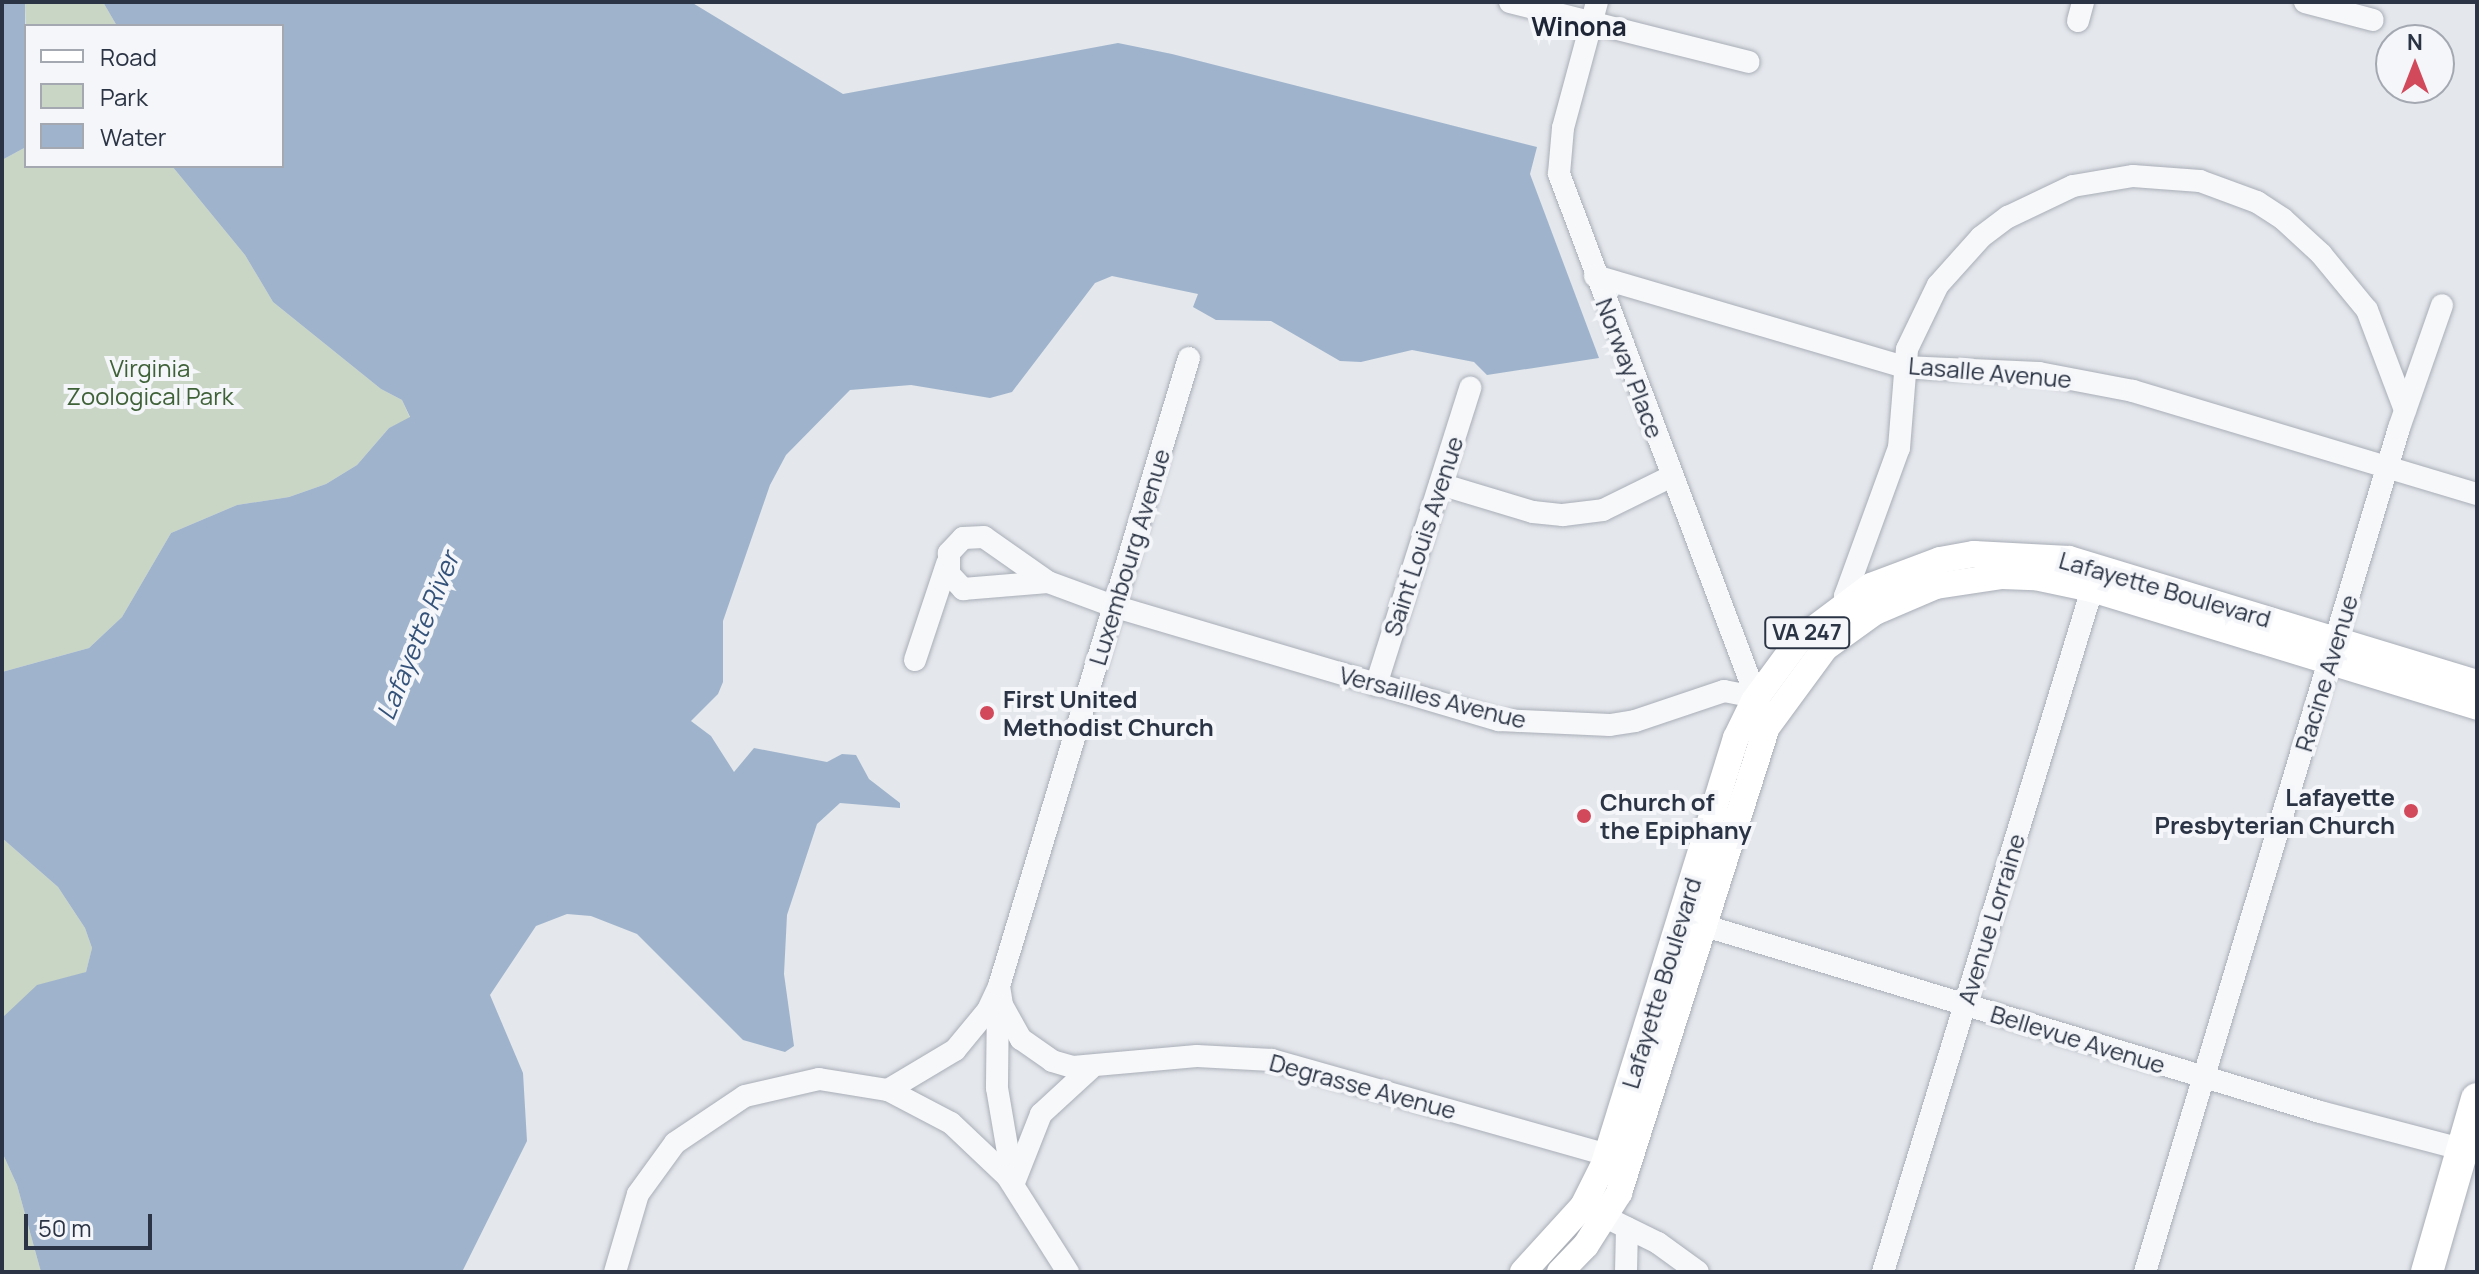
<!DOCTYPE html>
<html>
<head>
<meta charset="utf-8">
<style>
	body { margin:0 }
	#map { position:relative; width:2479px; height:1274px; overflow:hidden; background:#e4e7ec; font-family:Manrope,sans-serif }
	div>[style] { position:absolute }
	.green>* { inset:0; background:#c9d6c5 }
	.water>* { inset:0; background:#9fb4cc }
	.roads { filter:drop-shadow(0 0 2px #a9aeb7) drop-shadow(0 0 2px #a9aeb7) }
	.minor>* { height:22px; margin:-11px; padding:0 11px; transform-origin:11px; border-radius:11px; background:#f7f8fa }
	.major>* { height:26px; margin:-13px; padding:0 13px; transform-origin:13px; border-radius:13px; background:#fff }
	.highway>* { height:32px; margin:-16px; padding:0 16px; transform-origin:16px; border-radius:16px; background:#fff }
	.dots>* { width:22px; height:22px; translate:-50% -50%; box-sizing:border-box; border:4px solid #f4f6f9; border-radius:50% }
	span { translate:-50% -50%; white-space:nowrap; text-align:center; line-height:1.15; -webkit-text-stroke:8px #f4f6f9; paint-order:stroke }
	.shield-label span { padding:2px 6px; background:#f4f6f9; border:2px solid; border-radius:6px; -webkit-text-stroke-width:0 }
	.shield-label { font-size:22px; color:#2b3445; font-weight:700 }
	.park-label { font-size:24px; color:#3f6138 }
	.street-label { font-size:24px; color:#2b3445 }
	.poi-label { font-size:24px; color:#2b3445; font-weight:700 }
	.left { translate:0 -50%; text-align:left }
	.right { translate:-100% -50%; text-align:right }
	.neighbourhood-label { font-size:26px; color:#1d2536; font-weight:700 }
	.water-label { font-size:26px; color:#34527a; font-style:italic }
	.frame { position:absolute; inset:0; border:4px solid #2b3445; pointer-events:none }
	.legend { position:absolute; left:24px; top:24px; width:260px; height:144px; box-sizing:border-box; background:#f4f6f9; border:2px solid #a4a8b1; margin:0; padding:10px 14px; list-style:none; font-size:24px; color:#2b3445 }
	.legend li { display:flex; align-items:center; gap:16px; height:40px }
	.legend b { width:40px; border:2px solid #a4a8b1 }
	.north { position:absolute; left:2375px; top:24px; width:80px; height:80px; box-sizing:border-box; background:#f4f6f9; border:2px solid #a4a8b1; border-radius:50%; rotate:0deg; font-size:22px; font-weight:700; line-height:32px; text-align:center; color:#2b3445 }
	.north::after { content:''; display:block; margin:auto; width:28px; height:36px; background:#d1495b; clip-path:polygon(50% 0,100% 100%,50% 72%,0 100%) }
	.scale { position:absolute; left:24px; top:1214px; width:128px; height:36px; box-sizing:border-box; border:4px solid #2b3445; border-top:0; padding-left:10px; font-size:24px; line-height:28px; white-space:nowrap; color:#2b3445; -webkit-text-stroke:6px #f4f6f9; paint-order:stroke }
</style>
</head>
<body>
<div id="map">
	<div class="green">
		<i style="clip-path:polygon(25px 2px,103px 2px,117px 26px,26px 27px)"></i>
		<i style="clip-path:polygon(26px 147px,26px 166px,172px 166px,245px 255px,273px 302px,381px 389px,402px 400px,410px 418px,389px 428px,357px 465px,326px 484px,289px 497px,237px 505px,171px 533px,122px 617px,89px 648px,2px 672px,2px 160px)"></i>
		<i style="clip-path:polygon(2px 838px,58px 887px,85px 928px,92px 948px,86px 972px,2px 1018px)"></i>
		<i style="clip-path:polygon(2px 1152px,17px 1185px,41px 1272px,2px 1272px)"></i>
	</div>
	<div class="water">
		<i style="clip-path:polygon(2px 2px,25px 2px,26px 147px,2px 160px)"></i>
		<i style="clip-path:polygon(103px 2px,691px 2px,843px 94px,1118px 43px,1172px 54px,1537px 147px,1530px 174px,1599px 358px,1487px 375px,1474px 362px,1412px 350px,1361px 362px,1340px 361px,1271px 321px,1216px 320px,1193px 307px,1198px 294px,1112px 276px,1095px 283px,1012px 392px,990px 398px,911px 385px,850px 390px,786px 455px,770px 485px,723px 621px,723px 682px,718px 694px,691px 721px,711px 736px,734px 772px,754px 748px,827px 762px,842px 754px,856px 755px,869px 779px,900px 803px,900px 808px,840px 803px,817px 824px,787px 915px,784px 974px,794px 1046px,785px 1052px,743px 1040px,637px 934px,591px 916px,567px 914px,536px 926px,490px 995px,523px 1073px,527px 1141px,462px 1272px,41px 1272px,17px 1185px,2px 1152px,2px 1018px,37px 985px,86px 972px,92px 948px,85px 928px,58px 887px,2px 838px,2px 672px,89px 648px,122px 617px,171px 533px,237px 505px,289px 497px,326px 484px,357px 465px,389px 428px,410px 417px,402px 400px,381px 389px,273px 302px,245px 255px,172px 166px,282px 166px,282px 26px,117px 26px)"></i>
	</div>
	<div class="roads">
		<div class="minor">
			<i style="left:1510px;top:2px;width:246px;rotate:14.1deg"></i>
			<i style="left:1597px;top:2px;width:131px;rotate:105.1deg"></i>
			<i style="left:1563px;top:128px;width:46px;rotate:95deg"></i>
			<i style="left:1559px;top:174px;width:570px;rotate:69.34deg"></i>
			<i style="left:2305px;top:2px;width:70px;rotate:14.8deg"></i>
			<i style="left:2078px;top:21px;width:20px;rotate:-75deg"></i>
			<i style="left:1595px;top:276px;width:322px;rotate:16.4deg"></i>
			<i style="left:1904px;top:367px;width:135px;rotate:2.5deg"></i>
			<i style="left:2039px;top:373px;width:96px;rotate:10.8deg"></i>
			<i style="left:2133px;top:391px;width:359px;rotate:16.7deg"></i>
			<i style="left:1440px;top:484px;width:97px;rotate:16.8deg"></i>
			<i style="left:1533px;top:512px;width:30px;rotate:6deg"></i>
			<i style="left:1563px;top:515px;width:40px;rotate:-7.1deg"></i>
			<i style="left:1603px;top:510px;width:77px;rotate:-26.2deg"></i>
			<i style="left:1048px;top:582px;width:78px;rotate:-144.9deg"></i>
			<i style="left:984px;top:537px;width:21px;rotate:177deg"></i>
			<i style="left:963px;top:538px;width:21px;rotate:133deg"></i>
			<i style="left:949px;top:553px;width:21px;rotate:90deg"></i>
			<i style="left:949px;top:574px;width:21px;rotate:47deg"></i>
			<i style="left:963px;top:589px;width:85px;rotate:-4.7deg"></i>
			<i style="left:1048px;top:582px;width:69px;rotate:20.3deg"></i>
			<i style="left:1113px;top:606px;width:402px;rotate:16.5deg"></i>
			<i style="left:1499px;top:720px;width:111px;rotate:2.6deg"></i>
			<i style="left:1610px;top:725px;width:25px;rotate:-9deg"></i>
			<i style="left:1635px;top:721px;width:94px;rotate:-18.6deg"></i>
			<i style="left:1724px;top:691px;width:33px;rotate:11deg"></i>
			<i style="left:1845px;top:615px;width:19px;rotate:-90deg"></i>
			<i style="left:1845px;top:596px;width:158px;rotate:-70deg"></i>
			<i style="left:1899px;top:448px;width:99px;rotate:-85.4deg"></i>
			<i style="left:1907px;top:349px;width:71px;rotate:-64.2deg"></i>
			<i style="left:1938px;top:285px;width:64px;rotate:-48.1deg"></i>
			<i style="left:1981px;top:237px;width:34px;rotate:-37deg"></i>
			<i style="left:2008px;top:217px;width:72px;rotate:-25.5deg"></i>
			<i style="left:2073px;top:186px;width:61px;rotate:-9.5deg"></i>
			<i style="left:2133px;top:176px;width:67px;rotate:4.3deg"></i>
			<i style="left:2200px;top:181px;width:61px;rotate:20.2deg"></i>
			<i style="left:2257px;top:202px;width:31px;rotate:33deg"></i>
			<i style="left:2283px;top:219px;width:52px;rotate:42.6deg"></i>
			<i style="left:2321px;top:254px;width:72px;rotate:50.6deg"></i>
			<i style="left:2367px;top:310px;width:107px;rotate:69.2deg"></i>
			<i style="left:915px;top:660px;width:101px;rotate:-71.6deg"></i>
			<i style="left:1376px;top:685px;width:312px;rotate:-72.4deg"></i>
			<i style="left:1689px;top:921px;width:659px;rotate:16.84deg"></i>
			<i style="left:2320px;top:1112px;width:158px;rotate:14.7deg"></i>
			<i style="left:999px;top:986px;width:19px;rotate:81deg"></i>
			<i style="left:1002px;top:1005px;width:39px;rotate:61deg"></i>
			<i style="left:1021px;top:1039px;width:38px;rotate:35deg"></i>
			<i style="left:1052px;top:1061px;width:22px;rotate:16deg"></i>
			<i style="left:1073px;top:1067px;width:124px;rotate:-5.1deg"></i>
			<i style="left:1197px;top:1056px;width:75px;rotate:3.1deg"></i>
			<i style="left:1272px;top:1060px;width:364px;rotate:15.8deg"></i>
			<i style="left:998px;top:1001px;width:87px;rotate:90.7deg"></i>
			<i style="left:997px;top:1088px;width:95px;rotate:80.3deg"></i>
			<i style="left:888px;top:1090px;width:78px;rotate:-30.8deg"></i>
			<i style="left:955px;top:1050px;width:52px;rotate:-50.5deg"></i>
			<i style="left:988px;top:1010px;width:26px;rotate:-65deg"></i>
			<i style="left:999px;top:986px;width:656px;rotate:-73.17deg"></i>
			<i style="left:1015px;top:1180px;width:71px;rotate:-68.5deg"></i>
			<i style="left:1041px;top:1114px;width:67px;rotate:-42.6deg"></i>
			<i style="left:1589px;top:1209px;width:77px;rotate:26.2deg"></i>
			<i style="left:1658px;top:1243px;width:49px;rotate:35.9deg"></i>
			<i style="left:615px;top:1272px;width:81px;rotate:-73.6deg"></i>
			<i style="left:638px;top:1194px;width:63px;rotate:-54deg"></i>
			<i style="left:675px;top:1143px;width:84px;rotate:-33.9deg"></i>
			<i style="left:745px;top:1096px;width:76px;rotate:-12.9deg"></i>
			<i style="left:819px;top:1079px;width:70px;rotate:9.1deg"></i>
			<i style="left:888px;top:1090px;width:71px;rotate:27.6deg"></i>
			<i style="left:951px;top:1123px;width:77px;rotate:43.4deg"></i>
			<i style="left:1007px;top:1176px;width:114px;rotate:57.6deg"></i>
			<i style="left:1626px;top:1272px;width:44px;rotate:-88.7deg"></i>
			<i style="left:1883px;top:1272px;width:731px;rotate:-72.98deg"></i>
			<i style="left:2145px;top:1272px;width:881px;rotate:-73.25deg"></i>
			<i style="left:2399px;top:428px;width:130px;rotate:-70.7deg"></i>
		</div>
		<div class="major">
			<i style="left:1523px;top:1272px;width:89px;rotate:-47.7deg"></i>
			<i style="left:1583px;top:1206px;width:47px;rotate:-63.4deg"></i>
			<i style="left:1604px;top:1164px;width:446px;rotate:-72.8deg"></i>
			<i style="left:1736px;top:738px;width:41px;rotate:-64.1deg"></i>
			<i style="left:1754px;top:701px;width:76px;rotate:-53.6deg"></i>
			<i style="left:1799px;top:640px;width:90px;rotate:-36.9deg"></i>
			<i style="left:1871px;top:586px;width:74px;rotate:-20.6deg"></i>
			<i style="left:1940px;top:560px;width:35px;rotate:-10deg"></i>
			<i style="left:1974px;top:554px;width:95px;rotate:3deg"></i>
			<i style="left:2069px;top:559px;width:426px;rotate:16.9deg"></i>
			<i style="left:1560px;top:1272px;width:37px;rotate:-46deg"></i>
			<i style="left:1586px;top:1245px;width:62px;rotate:-57.6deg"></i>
			<i style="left:1619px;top:1193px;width:489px;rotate:-72.4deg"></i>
			<i style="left:1767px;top:727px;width:98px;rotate:-53.7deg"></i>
			<i style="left:1825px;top:648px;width:62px;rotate:-35.8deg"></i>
			<i style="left:1875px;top:612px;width:66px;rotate:-23.1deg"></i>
			<i style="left:1936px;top:586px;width:67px;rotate:-8.6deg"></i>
			<i style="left:2002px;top:576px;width:33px;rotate:2deg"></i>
			<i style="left:2035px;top:577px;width:58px;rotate:11.9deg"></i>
			<i style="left:2092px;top:589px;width:403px;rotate:17deg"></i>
		</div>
		<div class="highway">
			<i style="left:2427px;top:1272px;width:180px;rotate:-73.9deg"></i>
		</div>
	</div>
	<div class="dots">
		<i style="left:987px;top:713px;background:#d1495b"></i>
		<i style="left:2411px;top:811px;background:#d1495b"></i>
		<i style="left:1584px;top:816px;background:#d1495b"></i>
	</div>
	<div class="shield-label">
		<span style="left:1807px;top:633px">VA 247</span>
	</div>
	<div class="park-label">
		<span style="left:150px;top:382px">Virginia<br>Zoological Park</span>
	</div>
	<div class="street-label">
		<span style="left:1630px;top:368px;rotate:69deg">Norway Place</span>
		<span style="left:1990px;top:372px;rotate:5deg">Lasalle Avenue</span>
		<span style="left:1423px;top:536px;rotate:-72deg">Saint Louis Avenue</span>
		<span style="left:1129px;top:557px;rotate:-73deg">Luxembourg Avenue</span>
		<span style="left:2165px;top:589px;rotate:16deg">Lafayette Boulevard</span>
		<span style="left:2326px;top:673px;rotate:-73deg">Racine Avenue</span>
		<span style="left:1433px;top:697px;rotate:14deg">Versailles Avenue</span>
		<span style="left:1991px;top:919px;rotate:-73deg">Avenue Lorraine</span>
		<span style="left:1661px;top:983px;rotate:-73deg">Lafayette Boulevard</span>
		<span style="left:2078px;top:1039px;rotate:17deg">Bellevue Avenue</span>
		<span style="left:1363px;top:1086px;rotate:15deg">Degrasse Avenue</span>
	</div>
	<div class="poi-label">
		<span class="left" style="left:1003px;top:713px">First United<br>Methodist Church</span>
		<span class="right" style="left:2395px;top:811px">Lafayette<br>Presbyterian Church</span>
		<span class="left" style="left:1600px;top:816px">Church of<br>the Epiphany</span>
	</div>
	<div class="neighbourhood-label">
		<span style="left:1579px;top:27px">Winona</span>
	</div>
	<div class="water-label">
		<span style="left:418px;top:636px;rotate:-68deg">Lafayette River</span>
	</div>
	<div class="frame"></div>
	<ul class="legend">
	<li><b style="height:10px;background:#fff"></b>Road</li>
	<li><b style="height:22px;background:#c9d6c5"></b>Park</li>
	<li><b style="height:22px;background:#9fb4cc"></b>Water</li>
	</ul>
	<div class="north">N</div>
	<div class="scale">50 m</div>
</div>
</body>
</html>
